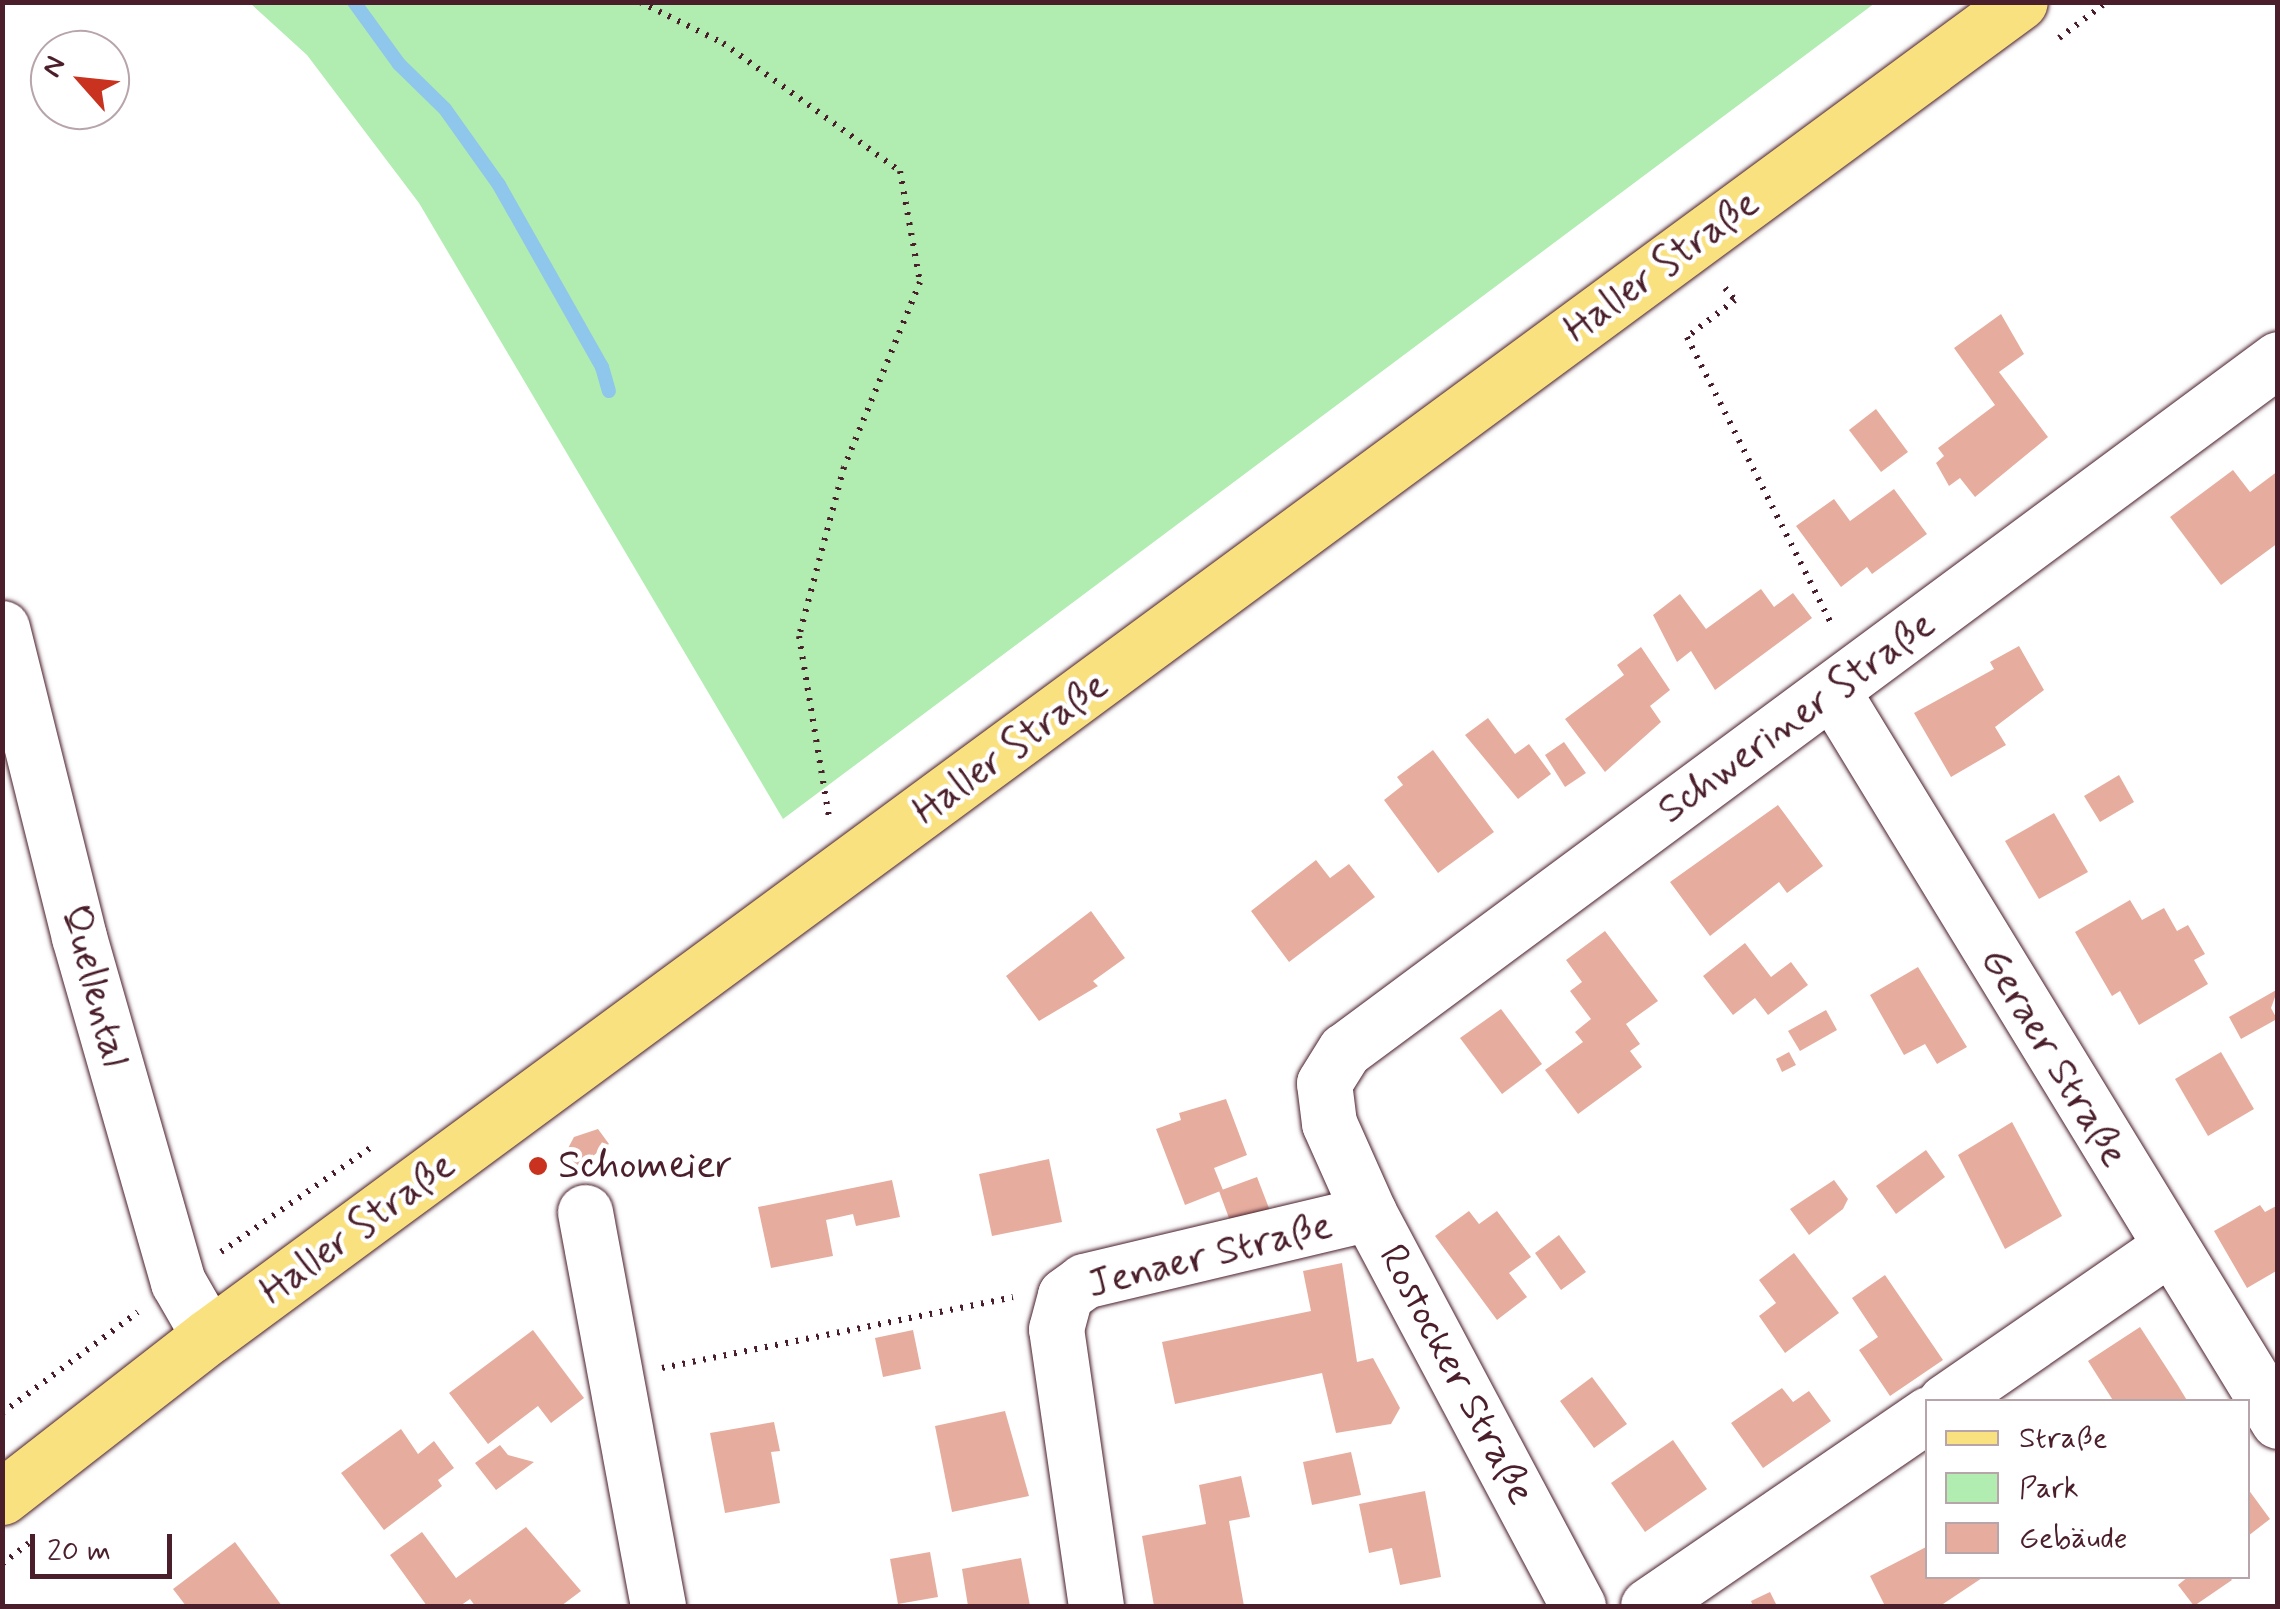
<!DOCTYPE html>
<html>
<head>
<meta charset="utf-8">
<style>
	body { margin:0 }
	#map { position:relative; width:2280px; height:1609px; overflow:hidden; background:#fff; font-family:Mynerve,sans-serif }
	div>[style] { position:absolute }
	.green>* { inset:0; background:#b1ecb1 }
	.stream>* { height:14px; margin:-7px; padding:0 7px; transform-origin:7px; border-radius:7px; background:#8ec6ec }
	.building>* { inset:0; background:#e6ad9f }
	.path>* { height:6px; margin-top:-3px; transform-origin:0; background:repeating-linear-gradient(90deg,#4a1f2b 0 2.5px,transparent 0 10.5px) }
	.roads { filter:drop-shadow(0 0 2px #4a1f2b) drop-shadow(0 0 2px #4a1f2b) }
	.minor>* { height:55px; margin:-27.5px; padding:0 27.5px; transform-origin:27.5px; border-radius:27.5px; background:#fff }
	.major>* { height:55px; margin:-27.5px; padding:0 27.5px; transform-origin:27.5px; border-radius:27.5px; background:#fae180 }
	.dots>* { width:28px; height:28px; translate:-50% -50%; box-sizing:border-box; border:5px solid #fff; border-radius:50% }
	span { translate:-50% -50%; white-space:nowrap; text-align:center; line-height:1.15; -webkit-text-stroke:9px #fff; paint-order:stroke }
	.street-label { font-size:40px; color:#4a1f2b }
	.poi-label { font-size:40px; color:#4a1f2b }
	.left { translate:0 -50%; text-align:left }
	.frame { position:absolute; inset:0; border:5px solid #4a1f2b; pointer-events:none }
	.legend { position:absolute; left:1925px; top:1399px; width:325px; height:180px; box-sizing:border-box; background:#fff; border:2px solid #b7a5aa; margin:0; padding:12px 18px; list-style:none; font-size:30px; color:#4a1f2b }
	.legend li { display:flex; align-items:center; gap:20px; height:50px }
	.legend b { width:50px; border:2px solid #b7a5aa }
	.north { position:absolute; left:30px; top:30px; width:100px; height:100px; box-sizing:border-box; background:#fff; border:2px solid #b7a5aa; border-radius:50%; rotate:297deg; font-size:28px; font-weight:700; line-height:40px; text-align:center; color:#4a1f2b }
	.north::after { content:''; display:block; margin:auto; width:35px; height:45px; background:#c8321e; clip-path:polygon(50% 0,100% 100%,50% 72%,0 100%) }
	.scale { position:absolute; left:30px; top:1534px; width:142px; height:45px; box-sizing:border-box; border:5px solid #4a1f2b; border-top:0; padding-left:12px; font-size:30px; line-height:35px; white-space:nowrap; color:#4a1f2b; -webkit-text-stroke:8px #fff; paint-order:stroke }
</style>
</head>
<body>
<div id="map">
	<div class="green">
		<i style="clip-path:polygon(250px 3px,1875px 3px,783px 819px,419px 203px,307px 55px)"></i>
	</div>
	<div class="stream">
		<i style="left:354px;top:2px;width:77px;rotate:54deg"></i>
		<i style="left:399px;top:64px;width:64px;rotate:44.4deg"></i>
		<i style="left:445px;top:109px;width:93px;rotate:54.6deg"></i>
		<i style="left:499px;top:185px;width:209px;rotate:60.5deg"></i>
		<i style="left:602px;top:367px;width:25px;rotate:74deg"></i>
	</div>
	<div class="building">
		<i style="clip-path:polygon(2001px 314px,2024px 354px,1999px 372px,2048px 437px,1975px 497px,1960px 478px,1949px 486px,1936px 463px,1944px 456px,1938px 448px,1995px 405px,1954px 348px)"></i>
		<i style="clip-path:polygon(1876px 409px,1908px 452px,1881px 472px,1849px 430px)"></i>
		<i style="clip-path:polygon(2233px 470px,2250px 492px,2278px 471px,2278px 543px,2221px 585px,2170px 517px)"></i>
		<i style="clip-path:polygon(1894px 489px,1927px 534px,1872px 574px,1867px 567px,1841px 587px,1796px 526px,1834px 499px,1850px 521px)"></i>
		<i style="clip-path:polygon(1761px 589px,1774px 607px,1793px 593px,1812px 618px,1715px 690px,1691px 651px,1677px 662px,1653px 615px,1680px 594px,1706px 629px)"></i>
		<i style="clip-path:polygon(2019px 646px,2044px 690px,1995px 727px,2006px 745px,1951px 777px,1914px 713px,1994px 669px,1990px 662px)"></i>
		<i style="clip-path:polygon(1641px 647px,1670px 690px,1650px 706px,1661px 722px,1605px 772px,1565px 719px,1624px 675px,1617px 665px)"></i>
		<i style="clip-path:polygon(1488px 718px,1515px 754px,1529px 744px,1551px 774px,1518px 799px,1465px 735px)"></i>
		<i style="clip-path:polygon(1564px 742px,1586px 773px,1565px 787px,1545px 755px)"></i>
		<i style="clip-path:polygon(1433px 750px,1494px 832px,1438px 873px,1384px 800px,1403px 785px,1397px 777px)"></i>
		<i style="clip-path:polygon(2119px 775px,2134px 802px,2100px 822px,2084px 796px)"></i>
		<i style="clip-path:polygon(1778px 805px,1823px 866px,1787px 893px,1779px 882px,1710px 936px,1670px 882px)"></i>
		<i style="clip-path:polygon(2054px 813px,2088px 872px,2039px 899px,2005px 841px)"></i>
		<i style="clip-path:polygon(1316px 860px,1330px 878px,1349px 864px,1375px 897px,1289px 962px,1251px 911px)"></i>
		<i style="clip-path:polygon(2130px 900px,2142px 920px,2164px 908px,2177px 931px,2188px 925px,2205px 954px,2194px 960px,2208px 984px,2139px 1025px,2120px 991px,2112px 996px,2075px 932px)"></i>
		<i style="clip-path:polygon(1091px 911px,1125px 958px,1093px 981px,1098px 986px,1039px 1021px,1006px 976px)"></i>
		<i style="clip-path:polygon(1605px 931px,1658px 1001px,1626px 1024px,1640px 1044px,1630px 1051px,1642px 1067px,1578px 1114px,1545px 1070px,1583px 1042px,1575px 1032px,1591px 1019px,1570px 991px,1582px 982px,1566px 960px)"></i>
		<i style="clip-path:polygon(1745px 943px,1771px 977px,1791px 962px,1808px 985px,1768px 1015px,1755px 998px,1733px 1015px,1703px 976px)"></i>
		<i style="clip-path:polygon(1918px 967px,1967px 1047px,1937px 1064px,1925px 1044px,1904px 1055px,1870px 995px)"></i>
		<i style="clip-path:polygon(2278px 989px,2271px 1008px,2277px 1019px,2241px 1039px,2229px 1017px)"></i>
		<i style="clip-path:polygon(1501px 1009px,1542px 1064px,1502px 1094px,1460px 1038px)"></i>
		<i style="clip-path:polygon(1826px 1010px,1837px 1030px,1800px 1051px,1788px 1031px)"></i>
		<i style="clip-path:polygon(1789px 1052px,1796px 1065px,1782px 1072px,1776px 1059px)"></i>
		<i style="clip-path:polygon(2221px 1052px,2254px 1109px,2208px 1136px,2175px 1079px)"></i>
		<i style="clip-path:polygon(1226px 1099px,1247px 1155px,1214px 1168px,1223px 1190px,1185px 1205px,1156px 1129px,1181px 1120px,1179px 1113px)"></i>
		<i style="clip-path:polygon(2012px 1122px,2062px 1216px,2005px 1249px,1958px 1155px)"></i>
		<i style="clip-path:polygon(598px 1129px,609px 1144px,578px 1167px,566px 1152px,574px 1137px)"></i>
		<i style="clip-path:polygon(1926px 1150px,1945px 1177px,1896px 1214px,1876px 1186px)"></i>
		<i style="clip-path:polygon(1049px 1159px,1062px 1222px,992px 1236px,979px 1174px)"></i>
		<i style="clip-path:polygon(1257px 1177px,1272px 1216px,1233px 1229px,1219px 1191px)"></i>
		<i style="clip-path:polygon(892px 1180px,900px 1217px,856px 1226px,853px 1214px,826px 1220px,833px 1256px,771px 1268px,758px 1207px)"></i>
		<i style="clip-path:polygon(1834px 1180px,1848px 1199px,1843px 1209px,1809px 1235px,1790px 1209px)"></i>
		<i style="clip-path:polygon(2260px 1205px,2265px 1212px,2278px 1205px,2278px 1270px,2247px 1288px,2214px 1231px)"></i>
		<i style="clip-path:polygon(1469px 1211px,1479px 1224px,1497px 1211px,1531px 1257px,1509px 1273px,1527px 1297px,1497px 1320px,1435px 1236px)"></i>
		<i style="clip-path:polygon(1559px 1235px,1586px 1272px,1561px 1290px,1535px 1253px)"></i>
		<i style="clip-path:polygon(1794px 1253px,1839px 1313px,1785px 1353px,1759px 1316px,1776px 1303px,1759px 1280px)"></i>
		<i style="clip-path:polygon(1342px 1263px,1357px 1362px,1373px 1358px,1400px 1408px,1391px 1424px,1336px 1433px,1322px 1373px,1175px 1404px,1162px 1342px,1311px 1311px,1303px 1271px)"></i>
		<i style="clip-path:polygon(1885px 1275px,1943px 1360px,1890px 1396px,1859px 1350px,1878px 1337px,1852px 1298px)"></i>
		<i style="clip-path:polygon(2140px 1327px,2177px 1384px,2188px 1402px,2114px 1402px,2088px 1361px)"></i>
		<i style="clip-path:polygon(533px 1330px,584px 1398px,551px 1423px,538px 1406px,488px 1444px,449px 1393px)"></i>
		<i style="clip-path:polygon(913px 1330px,921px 1369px,883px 1377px,875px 1338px)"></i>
		<i style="clip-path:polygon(1592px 1377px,1627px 1424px,1594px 1448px,1560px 1401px)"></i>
		<i style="clip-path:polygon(1782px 1388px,1793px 1402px,1809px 1391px,1831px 1421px,1763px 1468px,1731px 1423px)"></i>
		<i style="clip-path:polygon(1005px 1411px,1029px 1496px,952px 1512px,935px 1426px)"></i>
		<i style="clip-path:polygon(774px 1422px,780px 1451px,771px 1452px,780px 1503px,725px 1513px,710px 1433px)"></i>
		<i style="clip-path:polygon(401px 1429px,418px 1454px,434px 1441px,454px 1468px,438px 1480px,442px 1486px,384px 1530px,341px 1473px)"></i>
		<i style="clip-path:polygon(1673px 1440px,1707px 1489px,1645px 1532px,1611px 1483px)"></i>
		<i style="clip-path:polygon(500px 1445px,508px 1455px,534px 1462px,496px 1490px,475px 1463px)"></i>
		<i style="clip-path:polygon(1351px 1452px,1361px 1495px,1312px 1505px,1303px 1462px)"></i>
		<i style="clip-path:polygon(1241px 1476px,1250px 1517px,1229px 1521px,1244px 1606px,1154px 1606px,1142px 1536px,1206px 1524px,1199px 1485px)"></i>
		<i style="clip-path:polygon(2248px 1489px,2270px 1519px,2248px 1536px)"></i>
		<i style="clip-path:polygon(1425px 1491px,1441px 1577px,1400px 1585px,1392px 1548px,1369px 1553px,1359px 1504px)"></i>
		<i style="clip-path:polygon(526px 1527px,581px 1591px,561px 1606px,475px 1606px,470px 1599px,460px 1606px,427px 1606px,390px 1555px,422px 1532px,456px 1578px)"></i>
		<i style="clip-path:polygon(235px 1542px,282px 1606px,186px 1606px,173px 1589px)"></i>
		<i style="clip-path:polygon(1928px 1546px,1928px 1576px,1985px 1576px,1940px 1606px,1885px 1606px,1870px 1576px)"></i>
		<i style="clip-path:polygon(930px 1552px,938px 1597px,898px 1604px,890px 1559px)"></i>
		<i style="clip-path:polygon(1021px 1558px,1030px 1606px,968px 1606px,962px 1569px)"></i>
		<i style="clip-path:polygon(2189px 1576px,2229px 1576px,2232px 1580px,2194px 1606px,2178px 1585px)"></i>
		<i style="clip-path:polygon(1770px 1592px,1777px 1606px,1753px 1606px,1751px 1601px)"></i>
	</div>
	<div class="path">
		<i style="left:640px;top:2px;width:93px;rotate:26.3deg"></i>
		<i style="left:723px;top:43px;width:218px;rotate:35.9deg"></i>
		<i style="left:900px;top:171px;width:113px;rotate:79.8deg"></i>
		<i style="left:920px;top:282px;width:200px;rotate:112.3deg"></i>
		<i style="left:844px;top:467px;width:175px;rotate:104.9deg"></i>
		<i style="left:799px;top:636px;width:184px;rotate:80.6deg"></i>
		<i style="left:2059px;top:38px;width:60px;rotate:-36.9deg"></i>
		<i style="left:1725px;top:288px;width:16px;rotate:50deg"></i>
		<i style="left:1735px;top:300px;width:61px;rotate:142.4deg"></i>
		<i style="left:1687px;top:337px;width:322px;rotate:63.3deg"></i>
		<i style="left:221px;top:1252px;width:182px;rotate:-34.9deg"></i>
		<i style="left:662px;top:1368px;width:358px;rotate:-11.4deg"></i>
		<i style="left:2px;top:1413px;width:169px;rotate:-36.6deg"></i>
		<i style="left:2px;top:1564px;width:34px;rotate:-38deg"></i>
	</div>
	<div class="roads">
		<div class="minor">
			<i style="left:2px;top:628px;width:318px;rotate:76deg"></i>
			<i style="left:79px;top:937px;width:359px;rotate:74deg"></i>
			<i style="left:178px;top:1282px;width:62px;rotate:60.1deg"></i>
			<i style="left:1833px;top:692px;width:854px;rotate:58.6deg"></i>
			<i style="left:585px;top:1212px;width:401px;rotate:79.5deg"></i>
			<i style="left:1945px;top:1402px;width:271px;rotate:-34.6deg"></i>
			<i style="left:1096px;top:1606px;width:280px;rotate:-98.2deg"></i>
			<i style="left:1056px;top:1329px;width:35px;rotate:-75deg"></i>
			<i style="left:1065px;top:1295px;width:24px;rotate:-36deg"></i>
			<i style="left:1084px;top:1281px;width:293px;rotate:-13.4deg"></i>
			<i style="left:1578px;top:1606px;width:445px;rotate:-118deg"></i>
			<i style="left:1369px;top:1213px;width:98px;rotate:-114deg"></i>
			<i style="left:1329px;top:1123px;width:40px;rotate:-97.1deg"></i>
			<i style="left:1324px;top:1083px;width:39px;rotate:-58deg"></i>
			<i style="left:1345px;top:1050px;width:1161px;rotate:-36.52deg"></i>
			<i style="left:1648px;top:1606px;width:340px;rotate:-34.4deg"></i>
		</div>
		<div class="major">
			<i style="left:2px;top:1497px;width:262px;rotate:-37.9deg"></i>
			<i style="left:209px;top:1336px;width:2249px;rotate:-36.38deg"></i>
		</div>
	</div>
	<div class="dots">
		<i style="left:538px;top:1166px;background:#c8321e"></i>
	</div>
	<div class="street-label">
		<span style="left:1662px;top:267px;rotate:-36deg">Haller Straße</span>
		<span style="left:1797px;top:718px;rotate:-36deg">Schweriner Straße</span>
		<span style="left:1011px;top:749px;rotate:-36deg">Haller Straße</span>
		<span style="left:94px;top:986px;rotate:75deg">Quellental</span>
		<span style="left:2053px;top:1058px;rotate:59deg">Geraer Straße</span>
		<span style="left:358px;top:1229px;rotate:-36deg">Haller Straße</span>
		<span style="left:1210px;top:1256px;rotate:-14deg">Jenaer Straße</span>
		<span style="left:1456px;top:1375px;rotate:62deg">Rostocker Straße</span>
	</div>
	<div class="poi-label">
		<span class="left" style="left:558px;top:1166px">Schomeier</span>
	</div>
	<div class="frame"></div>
	<ul class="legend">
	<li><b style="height:12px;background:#fae180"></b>Straße</li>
	<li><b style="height:28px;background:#b1ecb1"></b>Park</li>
	<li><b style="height:28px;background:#e6ad9f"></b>Gebäude</li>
	</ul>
	<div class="north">N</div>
	<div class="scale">20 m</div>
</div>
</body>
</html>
